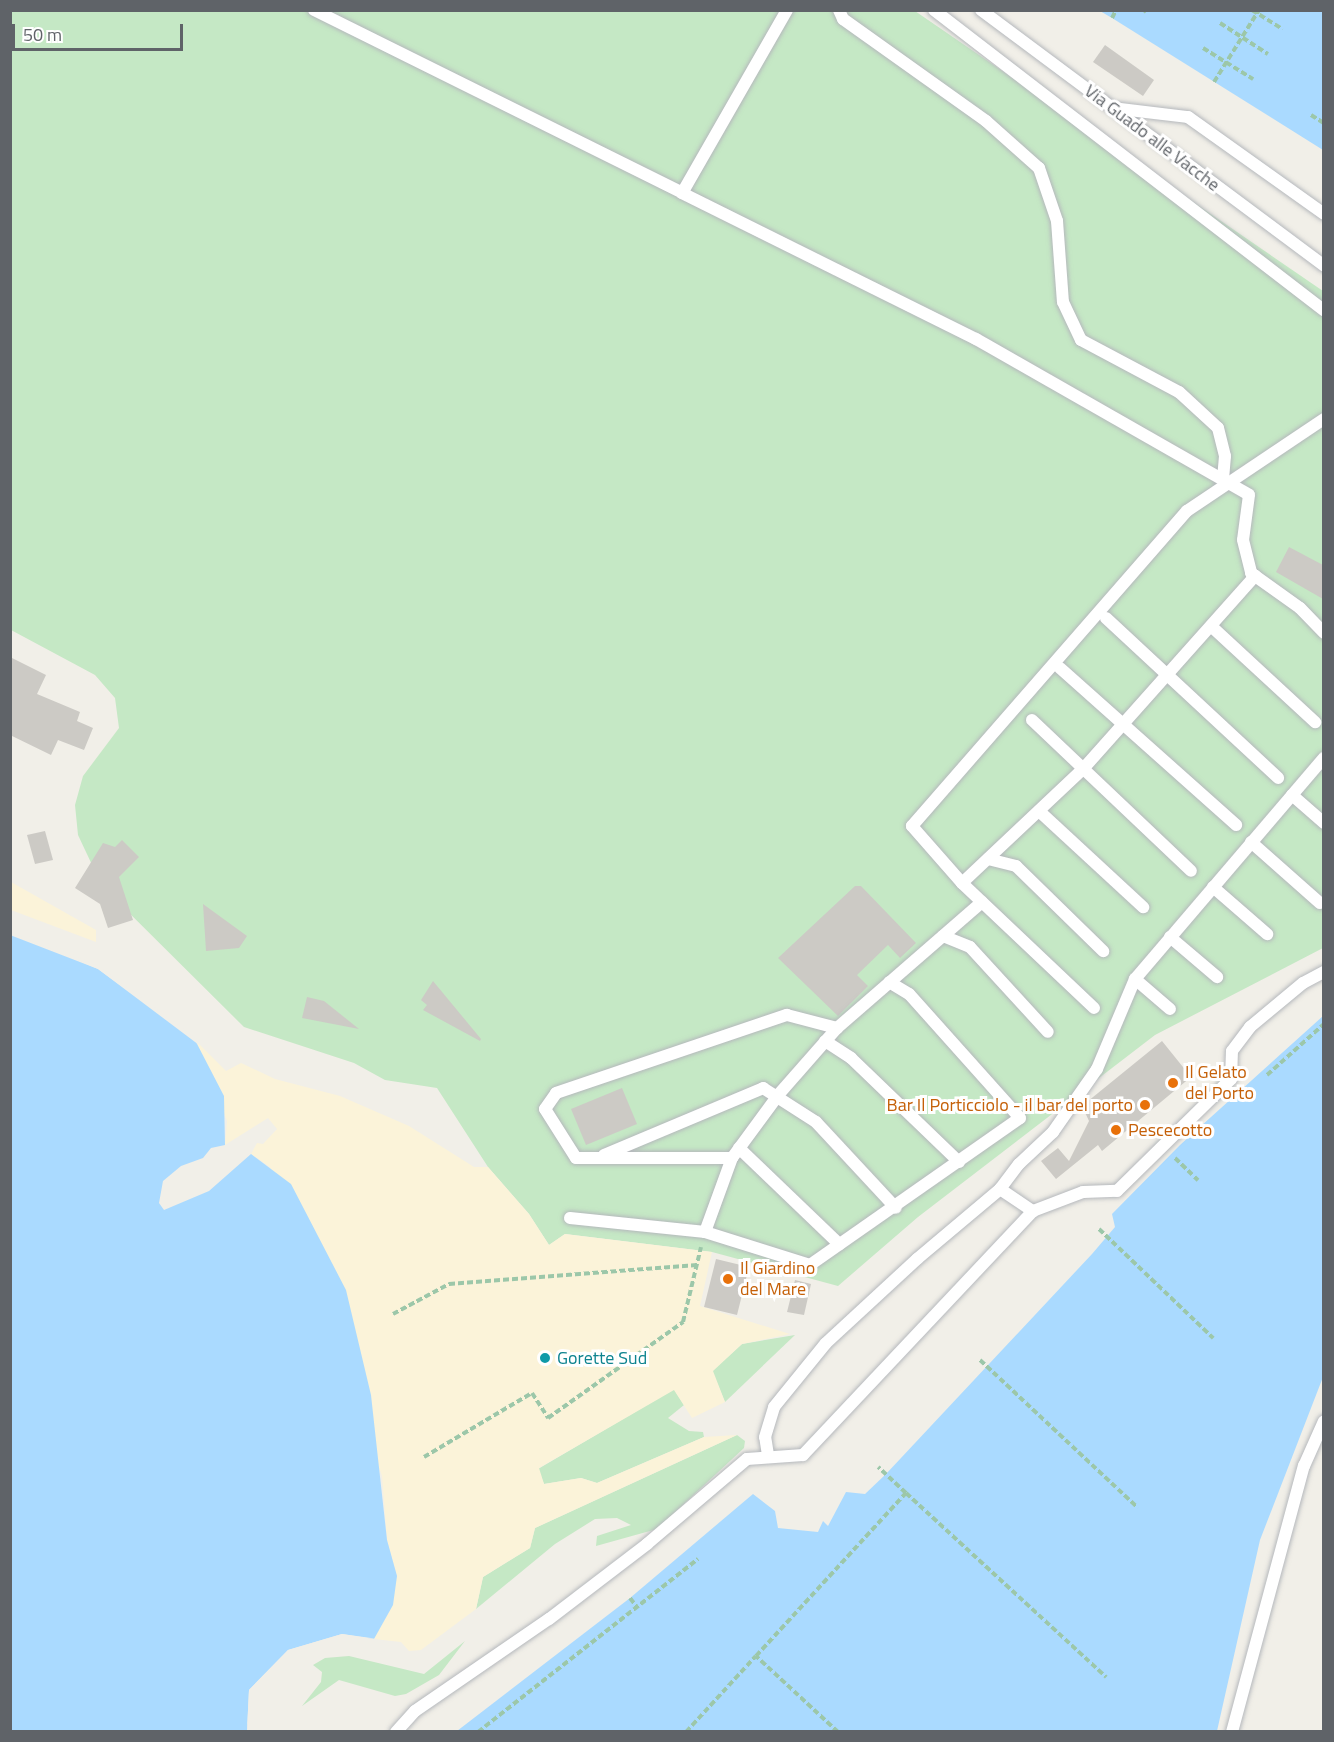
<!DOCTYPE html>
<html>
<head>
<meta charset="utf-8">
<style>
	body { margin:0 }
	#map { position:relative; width:1334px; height:1742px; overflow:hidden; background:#f1efe8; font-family:"Titillium Web",sans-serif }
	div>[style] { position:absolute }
	.green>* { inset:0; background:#c5e8c5 }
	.sand>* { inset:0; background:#fbf3d9 }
	.water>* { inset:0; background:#aadaff }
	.pier>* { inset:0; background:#f1efe8 }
	.building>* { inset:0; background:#cccac5 }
	.path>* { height:4px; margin-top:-2px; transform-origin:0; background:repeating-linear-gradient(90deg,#9cc7a9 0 6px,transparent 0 9px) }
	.roads { filter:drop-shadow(0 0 2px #b5b8bc) drop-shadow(0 0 2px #b5b8bc) }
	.lane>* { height:12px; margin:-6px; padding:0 6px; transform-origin:6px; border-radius:6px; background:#fff }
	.dots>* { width:16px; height:16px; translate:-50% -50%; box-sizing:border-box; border:3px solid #fff; border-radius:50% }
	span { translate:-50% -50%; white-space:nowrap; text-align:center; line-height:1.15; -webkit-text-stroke:6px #fff; paint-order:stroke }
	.street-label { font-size:18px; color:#5f6368 }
	.food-label { font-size:18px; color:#c56008 }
	.left { translate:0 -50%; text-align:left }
	.right { translate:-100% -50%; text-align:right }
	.culture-label { font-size:18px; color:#0d838f }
	.frame { position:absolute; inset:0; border:12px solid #5f6368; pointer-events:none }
	.scale { position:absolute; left:12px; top:24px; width:171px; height:27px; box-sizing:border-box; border:3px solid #5f6368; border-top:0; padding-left:8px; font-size:18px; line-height:21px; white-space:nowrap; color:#5f6368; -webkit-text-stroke:4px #fff; paint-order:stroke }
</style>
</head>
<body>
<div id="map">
	<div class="green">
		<i style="clip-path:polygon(10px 11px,915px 11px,1323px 291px,1323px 948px,1155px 1035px,918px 1217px,838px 1286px,712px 1252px,565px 1234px,549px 1245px,529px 1214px,488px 1167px,437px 1088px,385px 1080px,354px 1063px,244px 1027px,102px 886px,78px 835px,75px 805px,83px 776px,119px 728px,115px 698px,95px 675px,11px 630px)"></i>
		<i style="clip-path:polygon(795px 1335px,725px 1402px,712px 1371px,742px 1344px)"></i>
		<i style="clip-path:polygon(674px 1389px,684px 1405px,668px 1418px,689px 1431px,703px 1432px,704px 1437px,597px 1483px,581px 1478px,544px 1484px,538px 1469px)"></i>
		<i style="clip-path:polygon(737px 1435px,745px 1441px,744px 1448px,657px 1529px,596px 1546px,597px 1536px,631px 1525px,617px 1518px,595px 1519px,555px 1544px,476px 1609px,483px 1577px,530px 1548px,535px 1528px)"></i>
		<i style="clip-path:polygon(465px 1641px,439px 1675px,406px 1694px,395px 1696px,339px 1680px,302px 1706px,321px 1682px,322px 1672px,313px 1665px,325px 1658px,349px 1656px,424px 1674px)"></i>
	</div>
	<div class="sand">
		<i style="clip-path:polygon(11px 882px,96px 930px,96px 942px,11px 910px)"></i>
		<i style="clip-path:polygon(195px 1040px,226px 1071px,241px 1063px,275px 1079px,340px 1096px,409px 1126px,474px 1167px,488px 1167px,529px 1214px,549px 1245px,565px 1234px,712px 1252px,700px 1306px,790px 1334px,742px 1344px,713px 1371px,725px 1402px,692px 1418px,674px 1390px,539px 1468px,544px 1484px,581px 1478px,597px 1483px,704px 1437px,737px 1435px,535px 1528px,530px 1548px,483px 1577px,476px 1609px,421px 1650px,409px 1651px,401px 1642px,374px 1639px,397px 1576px,387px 1540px,382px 1476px,270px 1167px,251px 1154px,257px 1143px,263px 1144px,277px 1129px,268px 1118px,225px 1145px,227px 1121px)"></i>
	</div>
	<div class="water">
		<i style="clip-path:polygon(1100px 11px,1323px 11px,1323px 150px,1112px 18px)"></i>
		<i style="clip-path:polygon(10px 935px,98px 969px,195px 1040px,224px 1096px,225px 1145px,211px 1148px,203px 1158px,181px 1166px,163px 1181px,159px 1203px,164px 1210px,209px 1191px,251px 1154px,291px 1184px,346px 1290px,371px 1395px,387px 1540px,397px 1576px,393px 1605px,374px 1639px,342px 1634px,288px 1650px,249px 1690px,247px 1731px,11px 1731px)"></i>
		<i style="clip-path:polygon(1323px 1016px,1323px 1377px,1260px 1540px,1217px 1731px,457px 1731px,630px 1598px,753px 1494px,775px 1511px,778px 1528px,818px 1532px,823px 1521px,828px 1526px,846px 1492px,865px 1494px,886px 1474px,1092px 1254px,1115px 1227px,1112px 1214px,1180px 1145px)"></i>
	</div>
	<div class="pier">
		<i style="clip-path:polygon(11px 932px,37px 938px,100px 967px,196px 1038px,199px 1045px,98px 969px)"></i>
		<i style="clip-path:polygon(342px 1634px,378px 1639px,342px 1637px,290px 1653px,252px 1691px,247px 1731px,249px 1690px,288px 1650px)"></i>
	</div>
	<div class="building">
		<i style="clip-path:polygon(1105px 45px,1154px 80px,1143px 96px,1093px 62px)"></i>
		<i style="clip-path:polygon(1289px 547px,1323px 565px,1323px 599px,1276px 572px)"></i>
		<i style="clip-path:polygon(10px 657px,46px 675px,37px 694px,80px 712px,77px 721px,93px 728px,84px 750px,58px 740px,51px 755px,10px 735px)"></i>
		<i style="clip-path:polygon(45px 831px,53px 860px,35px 864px,27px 835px)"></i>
		<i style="clip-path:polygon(122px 840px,139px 857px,119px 877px,133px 920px,108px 928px,100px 904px,75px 888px,103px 843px,115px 847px)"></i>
		<i style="clip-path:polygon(855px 886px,861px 886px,916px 943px,900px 958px,888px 945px,857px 975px,868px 986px,838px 1016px,778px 958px)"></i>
		<i style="clip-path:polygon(203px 904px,247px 936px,239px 948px,206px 951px)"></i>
		<i style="clip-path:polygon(433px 981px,481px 1039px,480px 1041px,423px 1010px,427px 1005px,421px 1000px)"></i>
		<i style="clip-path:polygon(307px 997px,324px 1001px,359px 1029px,302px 1018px)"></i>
		<i style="clip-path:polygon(1162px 1041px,1191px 1077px,1102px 1151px,1098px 1145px,1056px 1179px,1041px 1161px,1058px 1148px,1069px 1161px,1089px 1121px,1082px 1106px)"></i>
		<i style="clip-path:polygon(622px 1088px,637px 1124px,586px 1145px,571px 1109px)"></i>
		<i style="clip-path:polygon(716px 1259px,749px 1267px,737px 1315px,704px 1307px)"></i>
		<i style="clip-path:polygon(795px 1280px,811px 1284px,804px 1315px,787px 1312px)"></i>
	</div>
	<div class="path">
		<i style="left:1144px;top:10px;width:3px;rotate:45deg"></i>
		<i style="left:1252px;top:10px;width:36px;rotate:32deg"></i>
		<i style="left:1112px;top:18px;width:9px;rotate:-63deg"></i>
		<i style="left:1220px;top:23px;width:57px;rotate:32.9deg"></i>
		<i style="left:1203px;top:48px;width:59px;rotate:31.8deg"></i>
		<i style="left:1214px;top:82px;width:85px;rotate:-58deg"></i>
		<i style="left:1311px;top:115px;width:15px;rotate:32deg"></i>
		<i style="left:1267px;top:1075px;width:76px;rotate:-41.8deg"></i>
		<i style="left:1175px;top:1158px;width:32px;rotate:44deg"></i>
		<i style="left:1099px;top:1229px;width:158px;rotate:43.7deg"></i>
		<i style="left:393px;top:1314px;width:64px;rotate:-28.2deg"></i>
		<i style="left:449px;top:1284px;width:249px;rotate:-4.4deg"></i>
		<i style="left:980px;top:1360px;width:216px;rotate:43.1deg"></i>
		<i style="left:424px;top:1457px;width:126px;rotate:-30.7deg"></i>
		<i style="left:532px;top:1393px;width:30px;rotate:57deg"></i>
		<i style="left:548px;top:1418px;width:166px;rotate:-35.4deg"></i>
		<i style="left:683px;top:1322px;width:77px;rotate:-76.5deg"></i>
		<i style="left:906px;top:1493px;width:272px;rotate:42.6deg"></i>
		<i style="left:630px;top:1598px;width:11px;rotate:52deg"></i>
		<i style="left:478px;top:1732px;width:280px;rotate:-38.2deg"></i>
		<i style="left:686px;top:1732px;width:103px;rotate:-47.4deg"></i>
		<i style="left:838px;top:1732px;width:112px;rotate:-137.2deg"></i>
		<i style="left:756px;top:1656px;width:222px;rotate:-47.4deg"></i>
		<i style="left:906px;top:1493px;width:38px;rotate:-137deg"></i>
	</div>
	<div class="roads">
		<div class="lane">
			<i style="left:314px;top:10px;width:411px;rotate:26.4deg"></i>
			<i style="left:787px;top:10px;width:211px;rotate:119.8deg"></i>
			<i style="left:682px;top:193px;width:328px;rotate:26.4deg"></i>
			<i style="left:976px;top:339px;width:314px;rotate:29.7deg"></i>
			<i style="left:1249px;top:495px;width:45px;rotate:97.6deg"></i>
			<i style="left:1243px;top:540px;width:34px;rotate:76deg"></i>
			<i style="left:1251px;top:573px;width:60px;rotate:35.5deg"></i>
			<i style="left:1300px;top:608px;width:35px;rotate:46deg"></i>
			<i style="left:839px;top:10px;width:10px;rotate:66deg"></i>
			<i style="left:843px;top:19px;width:176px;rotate:35.5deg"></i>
			<i style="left:986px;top:121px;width:71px;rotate:41.6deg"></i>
			<i style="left:1039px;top:168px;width:56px;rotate:71.2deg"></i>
			<i style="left:1057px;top:221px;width:81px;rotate:85.8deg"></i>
			<i style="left:1063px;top:302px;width:42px;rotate:64.7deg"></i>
			<i style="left:1081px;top:340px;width:111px;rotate:28deg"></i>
			<i style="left:1179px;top:392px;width:53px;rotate:42.7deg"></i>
			<i style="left:1218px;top:428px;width:29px;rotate:76deg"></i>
			<i style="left:1225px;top:456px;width:22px;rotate:95deg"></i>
			<i style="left:934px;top:10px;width:492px;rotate:37.6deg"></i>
			<i style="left:981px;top:10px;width:428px;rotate:36.7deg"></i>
			<i style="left:1112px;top:108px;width:77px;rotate:6.8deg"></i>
			<i style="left:1188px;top:117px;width:167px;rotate:35.5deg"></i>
			<i style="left:1106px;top:618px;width:235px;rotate:42.9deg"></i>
			<i style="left:1211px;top:626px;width:142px;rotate:42.7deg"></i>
			<i style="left:1060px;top:668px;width:236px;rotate:41.7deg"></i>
			<i style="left:1032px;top:720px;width:219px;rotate:43.5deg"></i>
			<i style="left:1292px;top:795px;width:43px;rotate:41.2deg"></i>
			<i style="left:1039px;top:811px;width:142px;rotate:42.7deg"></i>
			<i style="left:1251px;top:842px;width:92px;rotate:41.5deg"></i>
			<i style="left:988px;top:859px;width:29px;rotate:14deg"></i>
			<i style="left:1016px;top:866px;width:122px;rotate:44.3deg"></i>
			<i style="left:962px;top:883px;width:166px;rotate:-43.3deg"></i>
			<i style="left:1083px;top:769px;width:259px;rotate:-48.3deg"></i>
			<i style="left:1213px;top:887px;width:72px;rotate:41deg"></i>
			<i style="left:943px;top:936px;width:29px;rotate:22deg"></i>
			<i style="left:970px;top:947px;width:115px;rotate:47.5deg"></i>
			<i style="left:1170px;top:937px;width:62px;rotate:40.4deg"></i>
			<i style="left:1135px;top:979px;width:46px;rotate:40.6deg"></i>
			<i style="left:1094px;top:1008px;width:182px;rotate:-136.6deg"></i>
			<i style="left:962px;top:883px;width:76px;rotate:-131.3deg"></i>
			<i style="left:912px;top:826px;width:418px;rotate:-48.9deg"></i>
			<i style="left:1187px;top:511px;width:165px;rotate:-33.9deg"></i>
			<i style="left:825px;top:1041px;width:31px;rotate:33deg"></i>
			<i style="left:851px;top:1058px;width:150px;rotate:43.9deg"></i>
			<i style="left:739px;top:1148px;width:139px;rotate:43.8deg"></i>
			<i style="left:604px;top:1155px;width:173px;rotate:-22.8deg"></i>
			<i style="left:763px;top:1088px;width:63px;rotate:32.7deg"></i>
			<i style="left:816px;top:1122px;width:117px;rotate:47.1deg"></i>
			<i style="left:732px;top:1158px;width:156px;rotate:180deg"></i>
			<i style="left:576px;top:1158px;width:58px;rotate:-122.3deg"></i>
			<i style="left:545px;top:1109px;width:19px;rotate:-55deg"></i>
			<i style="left:556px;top:1093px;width:244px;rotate:-18.7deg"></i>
			<i style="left:787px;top:1015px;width:52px;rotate:14.6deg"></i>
			<i style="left:1000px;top:1189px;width:31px;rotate:-53deg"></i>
			<i style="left:1019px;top:1164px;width:47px;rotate:-43.3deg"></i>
			<i style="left:1053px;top:1132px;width:77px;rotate:-55.1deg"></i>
			<i style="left:1097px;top:1069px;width:98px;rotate:-67.1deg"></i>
			<i style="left:1135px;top:979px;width:291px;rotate:-49.5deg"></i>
			<i style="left:570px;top:1218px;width:136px;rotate:5.9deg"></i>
			<i style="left:705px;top:1232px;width:110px;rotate:17.4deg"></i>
			<i style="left:810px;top:1265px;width:256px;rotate:-35deg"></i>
			<i style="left:1020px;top:1118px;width:166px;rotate:-131.8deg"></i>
			<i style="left:909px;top:994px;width:23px;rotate:-149deg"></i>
			<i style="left:705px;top:1232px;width:79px;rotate:-70deg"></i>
			<i style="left:732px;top:1158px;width:79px;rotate:-53.7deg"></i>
			<i style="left:779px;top:1094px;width:88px;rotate:-48.7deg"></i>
			<i style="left:837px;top:1028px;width:192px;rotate:-41deg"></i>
			<i style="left:768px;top:1455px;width:18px;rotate:-99deg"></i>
			<i style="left:765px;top:1437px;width:31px;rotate:-73deg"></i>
			<i style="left:774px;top:1407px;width:82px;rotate:-50.9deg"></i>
			<i style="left:826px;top:1343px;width:124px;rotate:-42.7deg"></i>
			<i style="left:917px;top:1259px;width:109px;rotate:-40.1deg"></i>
			<i style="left:1000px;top:1189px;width:40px;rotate:34deg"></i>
			<i style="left:396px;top:1732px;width:28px;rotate:-48deg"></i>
			<i style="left:415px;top:1711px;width:163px;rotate:-34.5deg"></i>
			<i style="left:549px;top:1619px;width:123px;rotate:-37.4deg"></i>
			<i style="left:647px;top:1544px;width:131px;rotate:-40.4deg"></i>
			<i style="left:747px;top:1459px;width:56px;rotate:-4.1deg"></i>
			<i style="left:803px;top:1455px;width:335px;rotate:-46.7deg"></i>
			<i style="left:1033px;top:1211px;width:53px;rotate:-20.8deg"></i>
			<i style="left:1083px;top:1192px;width:34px;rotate:-2deg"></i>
			<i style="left:1117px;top:1191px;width:160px;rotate:-44.5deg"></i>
			<i style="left:1231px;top:1079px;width:28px;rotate:-88deg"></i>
			<i style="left:1232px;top:1051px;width:30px;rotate:-53deg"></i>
			<i style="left:1250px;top:1027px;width:69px;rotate:-39.7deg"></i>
			<i style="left:1303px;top:983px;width:24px;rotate:-28deg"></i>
			<i style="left:1232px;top:1732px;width:276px;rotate:-74.9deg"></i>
			<i style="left:1304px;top:1466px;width:49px;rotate:-66deg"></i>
		</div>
	</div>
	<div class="dots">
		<i style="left:1173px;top:1083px;background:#e8710a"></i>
		<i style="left:1145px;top:1105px;background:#e8710a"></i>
		<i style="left:1116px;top:1130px;background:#e8710a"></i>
		<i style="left:728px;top:1279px;background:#e8710a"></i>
		<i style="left:545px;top:1358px;background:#0f9aa8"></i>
	</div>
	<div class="street-label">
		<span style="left:1152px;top:138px;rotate:37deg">Via Guado alle Vacche</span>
	</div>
	<div class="food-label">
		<span class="left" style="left:1185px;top:1083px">Il Gelato<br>del Porto</span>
		<span class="right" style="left:1133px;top:1105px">Bar Il Porticciolo - il bar del porto</span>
		<span class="left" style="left:1128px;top:1130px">Pescecotto</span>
		<span class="left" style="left:740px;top:1279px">Il Giardino<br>del Mare</span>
	</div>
	<div class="culture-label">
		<span class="left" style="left:557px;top:1358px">Gorette Sud</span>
	</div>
	<div class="frame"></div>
	<div class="scale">50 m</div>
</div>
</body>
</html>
